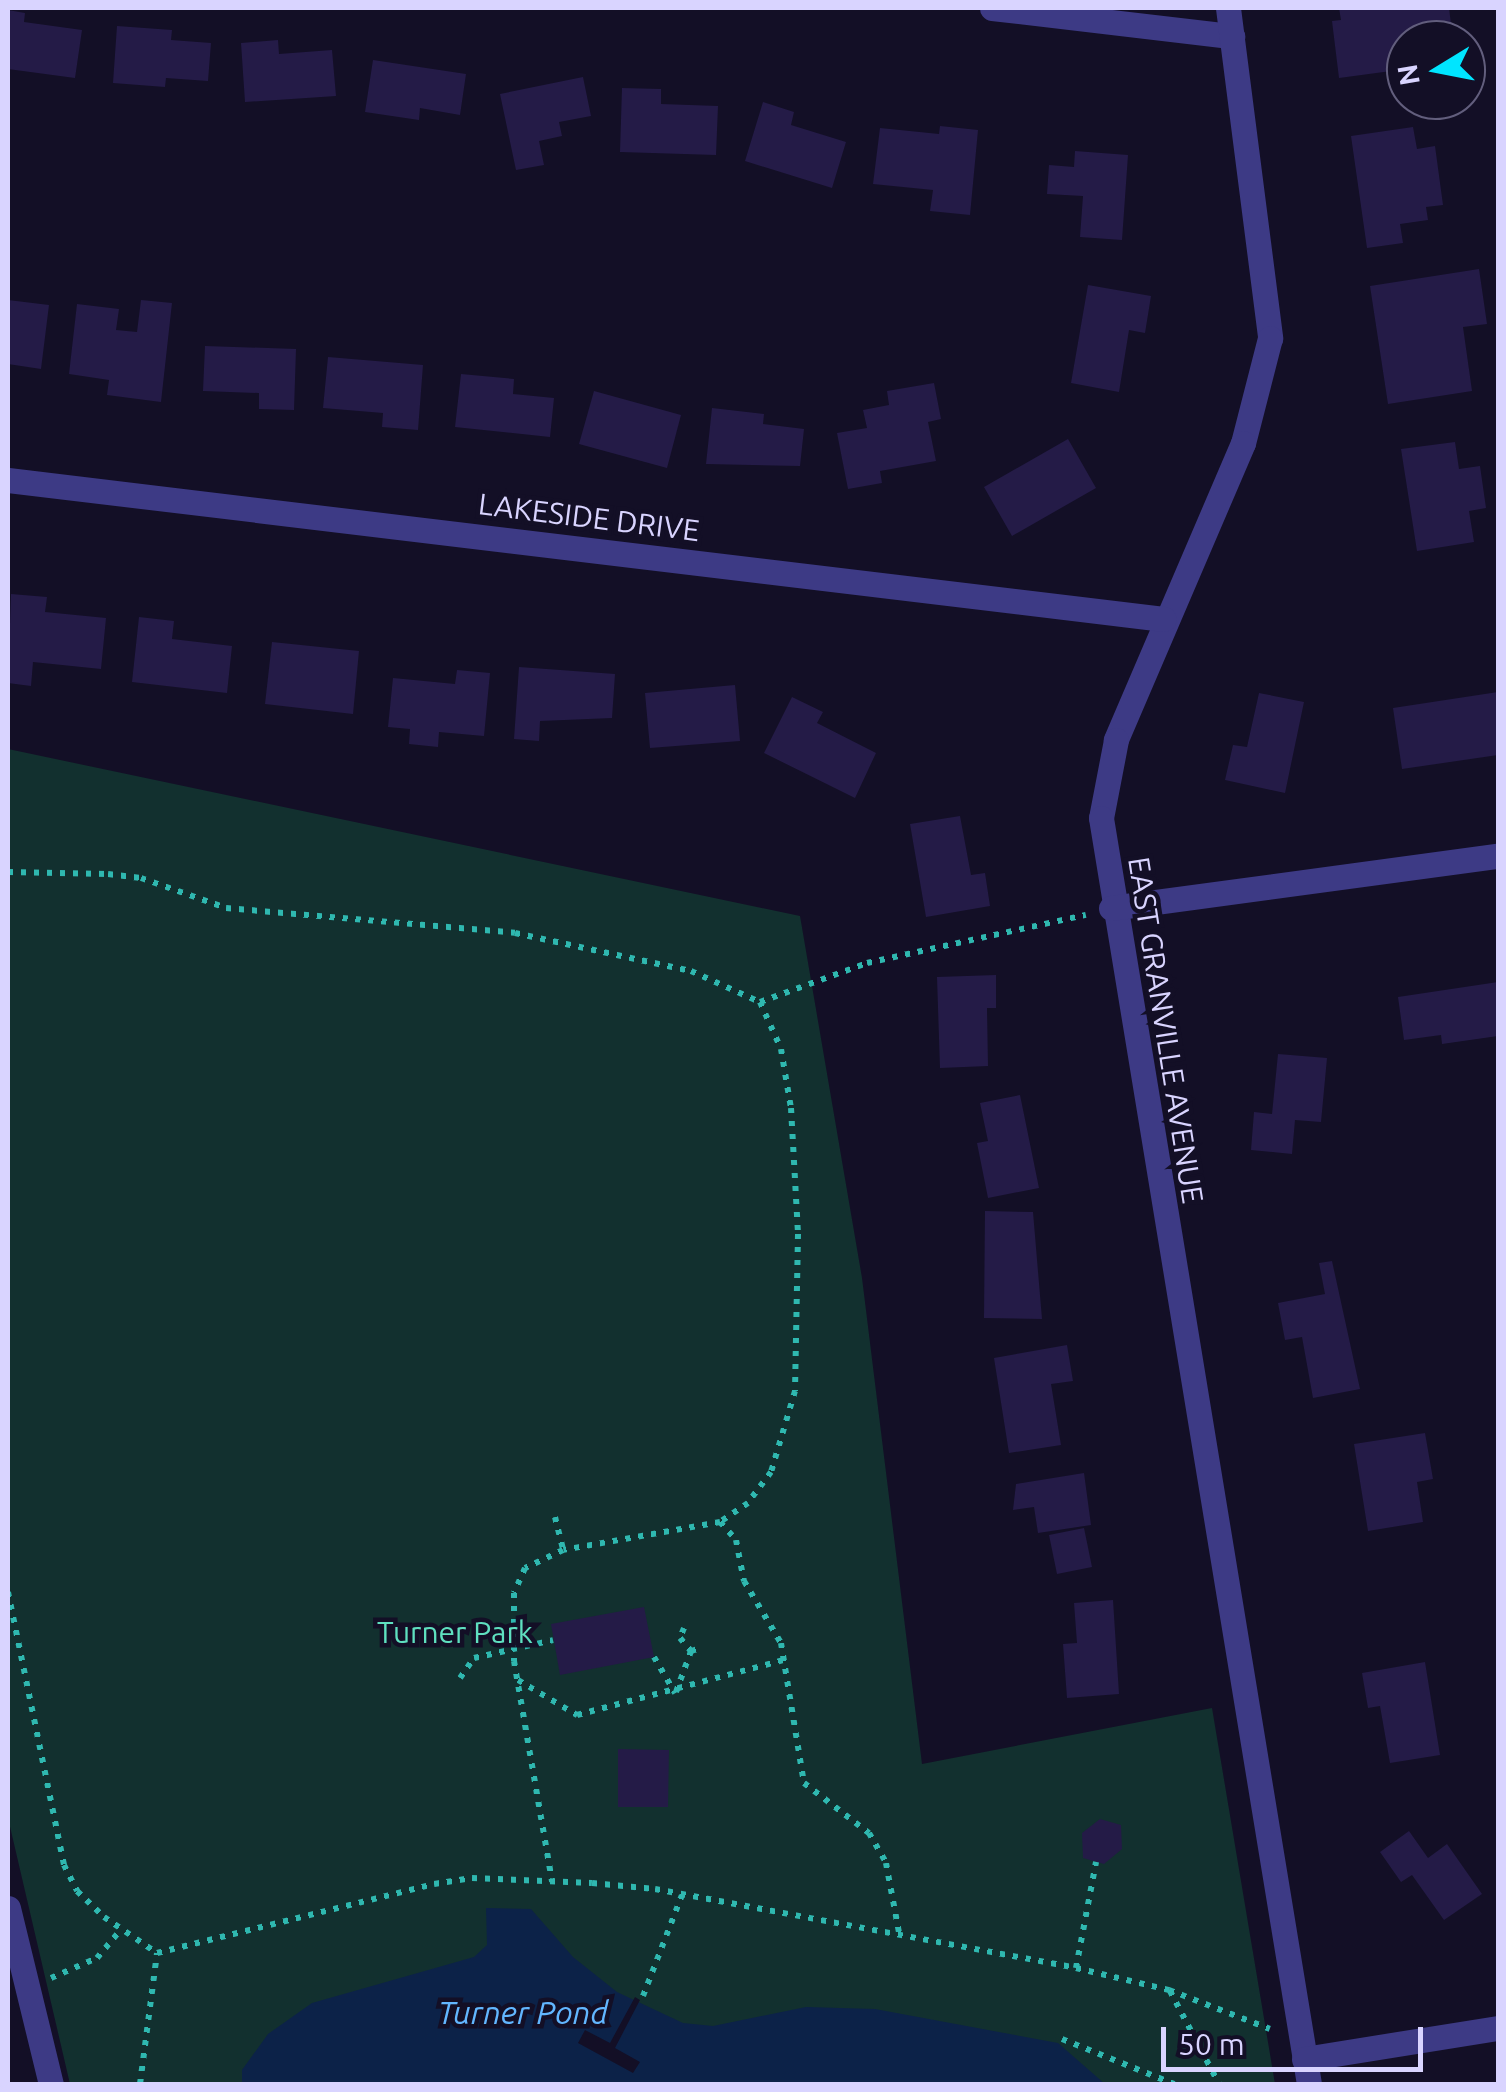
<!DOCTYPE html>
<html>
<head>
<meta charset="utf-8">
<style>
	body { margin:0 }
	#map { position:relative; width:1506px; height:2092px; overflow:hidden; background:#130f26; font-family:Ubuntu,sans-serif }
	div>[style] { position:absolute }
	.green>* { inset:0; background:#12302f }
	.water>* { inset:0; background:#0c2248 }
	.pier>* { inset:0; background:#130f26 }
	.building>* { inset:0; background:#241b47 }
	.path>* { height:6px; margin-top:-3px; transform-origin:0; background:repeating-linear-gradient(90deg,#2fb8b0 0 5px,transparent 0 13px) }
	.minor>* { height:25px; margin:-12.5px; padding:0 12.5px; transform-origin:12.5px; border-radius:12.5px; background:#3d3a85 }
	span { translate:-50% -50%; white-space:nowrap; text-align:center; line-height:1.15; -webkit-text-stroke:9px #130f26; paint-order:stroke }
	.street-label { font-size:30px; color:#d9d4ff }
	.park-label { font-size:30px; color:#5fe0c0 }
	.water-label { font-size:32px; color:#62b6ff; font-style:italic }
	.frame { position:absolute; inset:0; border:10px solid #d9d4ff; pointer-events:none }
	.north { position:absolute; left:1386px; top:20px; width:100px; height:100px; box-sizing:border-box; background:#130f26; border:2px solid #625e7d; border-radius:50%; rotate:260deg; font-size:28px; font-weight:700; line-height:40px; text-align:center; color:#d9d4ff }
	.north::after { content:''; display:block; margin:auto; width:35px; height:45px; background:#00e5ff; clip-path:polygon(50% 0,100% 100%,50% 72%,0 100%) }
	.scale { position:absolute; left:1161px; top:2027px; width:262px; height:45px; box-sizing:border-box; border:5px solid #d9d4ff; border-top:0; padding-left:12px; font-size:30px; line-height:35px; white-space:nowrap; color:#d9d4ff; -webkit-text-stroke:8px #130f26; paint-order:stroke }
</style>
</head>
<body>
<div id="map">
	<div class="green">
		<i style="clip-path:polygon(8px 749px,800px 916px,862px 1278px,922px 1764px,1212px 1708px,1275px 2084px,70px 2084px,8px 1818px)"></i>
	</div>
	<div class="water">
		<i style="clip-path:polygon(486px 1908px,531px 1909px,573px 1957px,617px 1992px,683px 2023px,713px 2026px,806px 2007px,875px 2009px,1058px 2043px,1105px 2084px,242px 2084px,242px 2070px,268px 2034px,312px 2003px,474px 1957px,487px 1945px)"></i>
	</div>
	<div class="pier">
		<i style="clip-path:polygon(635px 1997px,640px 2000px,615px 2048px,640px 2062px,633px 2073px,578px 2043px,585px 2030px,610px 2043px)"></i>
	</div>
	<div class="building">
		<i style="clip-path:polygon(1339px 8px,1449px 8px,1453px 40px,1406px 40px,1406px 69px,1339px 78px,1332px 21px,1341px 20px)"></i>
		<i style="clip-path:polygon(8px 10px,25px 13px,24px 22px,82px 30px,75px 78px,8px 69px)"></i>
		<i style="clip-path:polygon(117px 26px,172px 30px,171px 40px,211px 43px,208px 81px,166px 78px,165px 87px,113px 83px)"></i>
		<i style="clip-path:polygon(278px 40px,279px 54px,332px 50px,336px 96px,245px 102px,241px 43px)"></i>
		<i style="clip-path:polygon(373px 60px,466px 74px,460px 115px,420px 108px,419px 120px,365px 112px)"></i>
		<i style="clip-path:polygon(583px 77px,591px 116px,559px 122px,562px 136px,539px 141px,544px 165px,516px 170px,500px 94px)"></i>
		<i style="clip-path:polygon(622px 88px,661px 89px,661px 104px,718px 106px,716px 155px,620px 152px)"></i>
		<i style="clip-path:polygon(763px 102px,794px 112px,791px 125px,846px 142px,832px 188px,745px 161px)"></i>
		<i style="clip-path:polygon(940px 126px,978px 130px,970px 215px,930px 211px,933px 190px,873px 184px,880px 128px,939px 134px)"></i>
		<i style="clip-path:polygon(1413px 127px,1417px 149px,1435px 146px,1443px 205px,1426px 207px,1428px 220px,1400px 224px,1403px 243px,1367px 248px,1351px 136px)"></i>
		<i style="clip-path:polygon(1075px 151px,1128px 155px,1122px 240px,1080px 237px,1083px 196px,1047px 194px,1049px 165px,1074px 167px)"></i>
		<i style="clip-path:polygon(1479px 269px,1487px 324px,1463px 327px,1472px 391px,1388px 404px,1370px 286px)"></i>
		<i style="clip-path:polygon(1088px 285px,1151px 296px,1145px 333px,1129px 330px,1119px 392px,1071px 383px)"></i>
		<i style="clip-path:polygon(8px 300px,49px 305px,41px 369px,8px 364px)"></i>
		<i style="clip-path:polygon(141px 300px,172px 303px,161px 402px,107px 395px,109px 380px,69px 374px,77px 304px,119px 309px,116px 330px,137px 332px)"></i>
		<i style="clip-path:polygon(205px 346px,296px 349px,294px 410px,259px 409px,259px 393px,203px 391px)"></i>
		<i style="clip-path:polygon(328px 357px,423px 365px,418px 430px,382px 427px,383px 413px,323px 408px)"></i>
		<i style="clip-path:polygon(461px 374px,514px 379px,513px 394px,554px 398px,550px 437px,455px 427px)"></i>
		<i style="clip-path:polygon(934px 383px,941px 419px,928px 422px,936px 461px,880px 471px,882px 483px,848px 489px,837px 433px,867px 428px,863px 410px,889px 405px,887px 391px)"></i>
		<i style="clip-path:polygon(594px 391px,681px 415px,667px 468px,579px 444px)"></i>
		<i style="clip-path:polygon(712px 408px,764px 414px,763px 424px,804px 429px,800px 466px,706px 464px)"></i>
		<i style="clip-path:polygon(1068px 439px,1096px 488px,1012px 536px,984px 487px)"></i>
		<i style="clip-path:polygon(1455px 442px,1459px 469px,1480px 466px,1486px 508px,1469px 511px,1474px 542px,1417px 551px,1401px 449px)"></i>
		<i style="clip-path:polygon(11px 594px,47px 597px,45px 612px,106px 618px,101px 669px,33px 662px,31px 686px,8px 683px)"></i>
		<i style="clip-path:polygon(139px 617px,174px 621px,172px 639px,232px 646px,227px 693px,132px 682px)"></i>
		<i style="clip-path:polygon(272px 642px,359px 651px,353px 714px,265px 704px)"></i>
		<i style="clip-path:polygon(519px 667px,615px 674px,612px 718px,540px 721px,539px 741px,514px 739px)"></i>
		<i style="clip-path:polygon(457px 670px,490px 673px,484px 736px,439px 732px,438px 747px,409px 744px,410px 729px,388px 727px,393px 678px,455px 684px)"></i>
		<i style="clip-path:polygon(735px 685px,740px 741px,650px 748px,645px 693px)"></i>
		<i style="clip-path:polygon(1498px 692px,1498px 755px,1402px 769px,1393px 708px)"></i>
		<i style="clip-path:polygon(1259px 693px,1304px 702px,1285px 793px,1225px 780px,1233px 745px,1247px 747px)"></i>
		<i style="clip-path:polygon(792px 697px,823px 712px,817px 723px,876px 753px,855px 798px,764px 753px)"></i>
		<i style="clip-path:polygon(960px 816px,971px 875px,985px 873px,990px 906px,926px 917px,910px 824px)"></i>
		<i style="clip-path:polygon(996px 975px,996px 1008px,987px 1008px,988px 1066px,940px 1068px,937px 977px)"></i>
		<i style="clip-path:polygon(1498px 982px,1498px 1036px,1442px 1044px,1441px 1035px,1404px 1040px,1398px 997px)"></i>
		<i style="clip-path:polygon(1278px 1054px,1327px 1058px,1321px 1122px,1295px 1120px,1292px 1154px,1251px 1150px,1254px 1112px,1272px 1114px)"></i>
		<i style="clip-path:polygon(1020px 1095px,1039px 1188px,988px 1198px,977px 1143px,988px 1141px,980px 1103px)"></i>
		<i style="clip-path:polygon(985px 1211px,1033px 1212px,1042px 1319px,984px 1318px)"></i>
		<i style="clip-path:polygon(1332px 1261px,1360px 1389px,1313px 1398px,1302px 1337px,1285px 1340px,1278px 1303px,1325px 1294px,1319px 1263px)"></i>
		<i style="clip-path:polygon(1067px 1345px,1073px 1381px,1051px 1384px,1061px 1445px,1009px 1453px,994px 1358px)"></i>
		<i style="clip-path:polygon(1425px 1433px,1433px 1479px,1417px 1482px,1423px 1522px,1368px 1531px,1354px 1444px)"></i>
		<i style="clip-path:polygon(1084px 1473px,1091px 1525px,1038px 1533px,1034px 1507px,1013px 1510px,1016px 1484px)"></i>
		<i style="clip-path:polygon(1084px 1528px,1092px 1567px,1057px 1574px,1049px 1535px)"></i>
		<i style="clip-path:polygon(1113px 1600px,1119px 1694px,1067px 1698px,1063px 1644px,1077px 1643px,1074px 1603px)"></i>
		<i style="clip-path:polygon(644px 1607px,654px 1657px,560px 1675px,551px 1624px)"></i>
		<i style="clip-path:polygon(1425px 1662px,1440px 1755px,1390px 1763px,1380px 1706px,1368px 1708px,1362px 1673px)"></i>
		<i style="clip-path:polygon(618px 1749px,669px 1750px,668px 1807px,618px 1807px)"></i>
		<i style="clip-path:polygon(1100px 1819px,1121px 1825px,1122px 1849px,1104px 1864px,1083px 1858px,1082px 1833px)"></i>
		<i style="clip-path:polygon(1409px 1831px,1428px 1858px,1447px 1844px,1482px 1894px,1444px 1920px,1412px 1875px,1401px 1882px,1380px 1852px)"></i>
	</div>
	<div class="path">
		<i style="left:8px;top:872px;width:100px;rotate:1.1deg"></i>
		<i style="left:108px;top:874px;width:33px;rotate:7deg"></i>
		<i style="left:141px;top:878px;width:90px;rotate:19.4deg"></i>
		<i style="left:226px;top:908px;width:290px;rotate:4.9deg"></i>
		<i style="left:515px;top:933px;width:180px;rotate:12.2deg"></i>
		<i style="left:691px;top:971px;width:76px;rotate:24.2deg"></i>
		<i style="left:760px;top:1002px;width:51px;rotate:65.9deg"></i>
		<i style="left:781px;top:1049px;width:60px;rotate:80.4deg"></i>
		<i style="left:791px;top:1108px;width:126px;rotate:86.8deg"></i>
		<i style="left:798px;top:1234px;width:157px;rotate:91.1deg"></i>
		<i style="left:795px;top:1391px;width:84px;rotate:106.5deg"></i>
		<i style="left:771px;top:1472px;width:39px;rotate:127deg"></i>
		<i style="left:748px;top:1503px;width:34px;rotate:146deg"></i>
		<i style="left:720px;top:1522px;width:159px;rotate:169.9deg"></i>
		<i style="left:563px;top:1550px;width:42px;rotate:154.7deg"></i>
		<i style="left:525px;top:1568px;width:27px;rotate:114deg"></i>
		<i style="left:514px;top:1593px;width:68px;rotate:90deg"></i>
		<i style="left:514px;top:1661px;width:224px;rotate:80.2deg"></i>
		<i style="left:760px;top:1002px;width:114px;rotate:-20deg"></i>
		<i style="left:867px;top:963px;width:224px;rotate:-12.4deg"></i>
		<i style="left:555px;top:1517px;width:34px;rotate:76deg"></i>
		<i style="left:720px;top:1522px;width:24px;rotate:48deg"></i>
		<i style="left:736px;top:1540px;width:42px;rotate:79deg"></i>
		<i style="left:744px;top:1581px;width:72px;rotate:59.2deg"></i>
		<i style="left:781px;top:1643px;width:142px;rotate:80.7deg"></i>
		<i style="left:804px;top:1783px;width:82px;rotate:37.6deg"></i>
		<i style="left:869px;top:1833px;width:34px;rotate:60deg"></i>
		<i style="left:886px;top:1863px;width:76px;rotate:79.4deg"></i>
		<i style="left:8px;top:1592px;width:279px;rotate:78.4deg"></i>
		<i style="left:64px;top:1865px;width:29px;rotate:63deg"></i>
		<i style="left:77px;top:1891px;width:37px;rotate:44deg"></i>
		<i style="left:104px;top:1917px;width:64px;rotate:34.2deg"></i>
		<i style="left:157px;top:1953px;width:285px;rotate:-14deg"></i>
		<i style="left:434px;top:1884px;width:38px;rotate:-9deg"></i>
		<i style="left:472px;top:1878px;width:120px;rotate:2.4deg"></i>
		<i style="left:592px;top:1883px;width:63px;rotate:5.4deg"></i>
		<i style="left:655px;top:1889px;width:428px;rotate:10.6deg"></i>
		<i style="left:1076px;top:1968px;width:96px;rotate:13.3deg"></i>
		<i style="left:1169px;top:1990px;width:108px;rotate:21.1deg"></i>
		<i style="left:684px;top:1628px;width:11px;rotate:112deg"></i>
		<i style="left:680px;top:1638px;width:17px;rotate:50deg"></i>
		<i style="left:654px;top:1657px;width:42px;rotate:59.7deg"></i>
		<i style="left:460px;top:1678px;width:24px;rotate:-55deg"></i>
		<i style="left:474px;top:1658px;width:81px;rotate:-12.8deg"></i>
		<i style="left:518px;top:1680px;width:69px;rotate:30.7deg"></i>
		<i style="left:577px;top:1715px;width:214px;rotate:-14.9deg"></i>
		<i style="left:676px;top:1692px;width:44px;rotate:-69.9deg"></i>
		<i style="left:691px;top:1651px;width:10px;rotate:-17deg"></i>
		<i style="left:1076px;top:1968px;width:108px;rotate:-79.3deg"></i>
		<i style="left:51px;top:1978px;width:50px;rotate:-23.5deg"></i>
		<i style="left:97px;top:1958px;width:38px;rotate:-50deg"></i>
		<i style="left:1170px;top:1991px;width:105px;rotate:62.2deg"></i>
		<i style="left:643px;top:1996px;width:108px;rotate:-68.9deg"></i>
		<i style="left:1062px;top:2039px;width:121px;rotate:21.9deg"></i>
		<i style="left:140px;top:2084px;width:132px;rotate:-82.6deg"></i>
	</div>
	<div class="minor">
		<i style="left:992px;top:8px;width:242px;rotate:6.7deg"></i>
		<i style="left:1228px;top:8px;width:333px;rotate:82.7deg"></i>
		<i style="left:1270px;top:338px;width:108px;rotate:104.4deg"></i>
		<i style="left:1243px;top:443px;width:323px;rotate:113.2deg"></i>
		<i style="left:1116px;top:740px;width:79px;rotate:100.9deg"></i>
		<i style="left:1101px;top:818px;width:1283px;rotate:80.67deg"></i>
		<i style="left:8px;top:480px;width:1164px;rotate:6.86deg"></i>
		<i style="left:1111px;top:908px;width:390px;rotate:-7.7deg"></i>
		<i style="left:8px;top:1908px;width:181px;rotate:76.3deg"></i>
		<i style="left:1304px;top:2059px;width:196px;rotate:-9.1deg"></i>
	</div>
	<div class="street-label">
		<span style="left:589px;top:517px;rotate:7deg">LAKESIDE DRIVE</span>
		<span style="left:1166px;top:1030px;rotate:81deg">EAST GRANVILLE AVENUE</span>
	</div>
	<div class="park-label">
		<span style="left:455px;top:1632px">Turner Park</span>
	</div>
	<div class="water-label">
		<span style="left:523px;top:2012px">Turner Pond</span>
	</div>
	<div class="frame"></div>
	<div class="north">N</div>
	<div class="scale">50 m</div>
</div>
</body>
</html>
